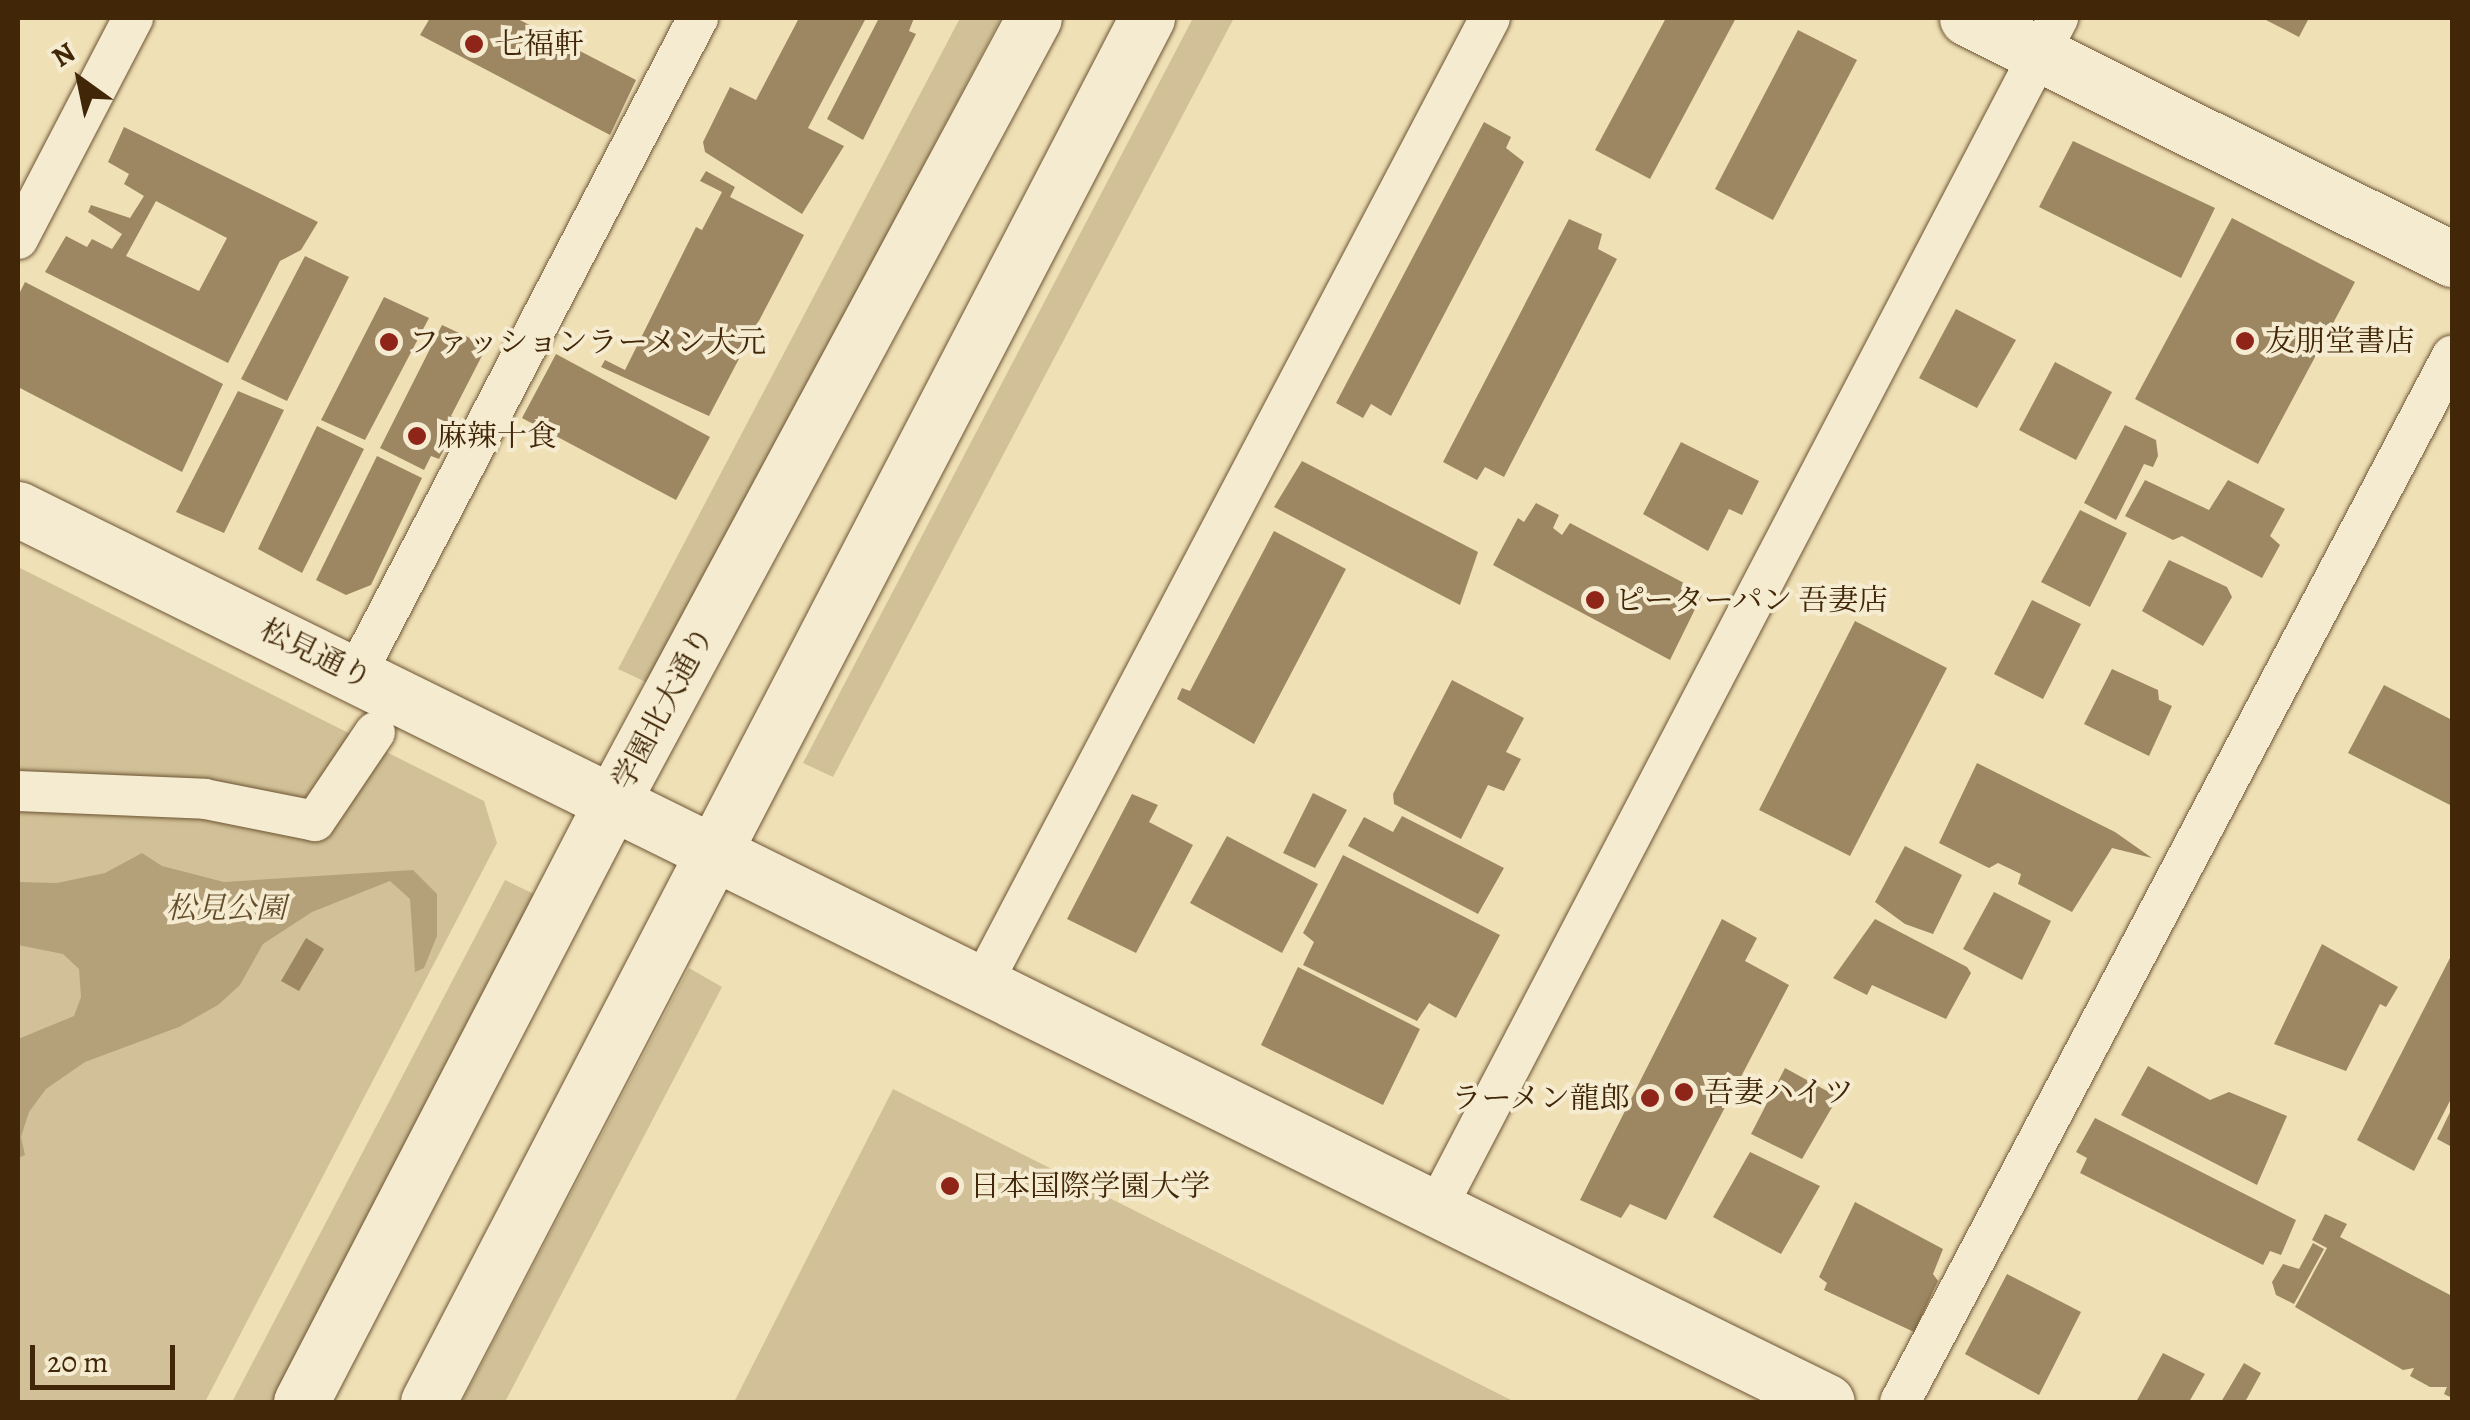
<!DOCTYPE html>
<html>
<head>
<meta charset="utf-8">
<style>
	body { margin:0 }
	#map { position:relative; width:2470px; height:1420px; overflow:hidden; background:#f0e0b6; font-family:Alegreya,"Noto Serif JP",serif }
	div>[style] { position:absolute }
	.green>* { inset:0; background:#d2c198 }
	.water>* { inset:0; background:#b4a17a }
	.building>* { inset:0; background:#9c8762 }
	.roads { filter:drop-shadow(0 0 2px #6d5533) drop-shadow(0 0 2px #6d5533) }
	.street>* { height:40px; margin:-20px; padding:0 20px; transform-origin:20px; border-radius:20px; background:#f5ebd0 }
	.secondary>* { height:55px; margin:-27.5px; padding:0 27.5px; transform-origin:27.5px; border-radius:27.5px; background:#f5ebd0 }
	.dots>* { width:28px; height:28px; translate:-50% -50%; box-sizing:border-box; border:5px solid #f5ebd0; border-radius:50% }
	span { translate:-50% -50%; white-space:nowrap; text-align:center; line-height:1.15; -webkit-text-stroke:8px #f5ebd0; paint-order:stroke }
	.poi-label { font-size:30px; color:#412707 }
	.left { translate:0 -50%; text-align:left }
	.right { translate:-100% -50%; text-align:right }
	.street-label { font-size:30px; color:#412707 }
	.park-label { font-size:30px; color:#654e2b; font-style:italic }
	.frame { position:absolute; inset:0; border:20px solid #412707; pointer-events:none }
	.north { position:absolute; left:30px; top:30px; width:100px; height:100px; -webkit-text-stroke:8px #f5ebd0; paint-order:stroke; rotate:327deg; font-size:28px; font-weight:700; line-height:40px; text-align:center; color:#412707 }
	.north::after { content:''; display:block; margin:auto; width:35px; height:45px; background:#412707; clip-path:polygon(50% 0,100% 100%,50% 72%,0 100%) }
	.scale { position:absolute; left:30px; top:1345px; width:145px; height:45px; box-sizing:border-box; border:5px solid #412707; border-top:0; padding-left:12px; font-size:30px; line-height:35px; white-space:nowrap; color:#412707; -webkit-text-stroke:8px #f5ebd0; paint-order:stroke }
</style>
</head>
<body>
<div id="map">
	<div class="green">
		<i style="clip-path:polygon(960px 18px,1001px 18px,650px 684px,618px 669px)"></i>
		<i style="clip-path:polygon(1193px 18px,1234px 18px,833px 777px,803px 763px)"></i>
		<i style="clip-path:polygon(18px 567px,484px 801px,497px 843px,205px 1402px,18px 1402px)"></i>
		<i style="clip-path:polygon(505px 880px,536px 895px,528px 914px,273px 1402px,232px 1402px)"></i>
		<i style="clip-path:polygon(689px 968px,722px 987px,505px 1402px,462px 1402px)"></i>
		<i style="clip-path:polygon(893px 1089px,1515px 1402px,734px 1402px)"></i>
	</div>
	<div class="water">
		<i style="clip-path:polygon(142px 853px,162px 866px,224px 882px,413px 870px,437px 894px,437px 936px,424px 968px,415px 972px,410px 899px,390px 881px,312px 912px,263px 944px,240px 985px,218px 1005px,179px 1027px,85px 1062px,46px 1089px,29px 1112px,21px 1137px,25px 1155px,18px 1158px,18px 1039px,74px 1016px,81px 997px,79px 969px,63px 954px,18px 945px,18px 882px,57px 883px,105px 873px)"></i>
	</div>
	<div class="building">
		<i style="clip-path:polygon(430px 18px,516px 18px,636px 80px,610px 135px,420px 35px)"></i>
		<i style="clip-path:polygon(799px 18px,866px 18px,808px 128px,844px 146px,802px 214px,705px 152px,703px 142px,730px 87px,756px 100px)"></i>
		<i style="clip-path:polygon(879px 18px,914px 18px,909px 31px,916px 34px,863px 140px,827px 119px)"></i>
		<i style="clip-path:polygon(1666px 18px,1736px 18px,1650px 179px,1595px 150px)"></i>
		<i style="clip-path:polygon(2262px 18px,2309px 18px,2299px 37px)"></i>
		<i style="clip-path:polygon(1798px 30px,1857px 60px,1773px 220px,1715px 189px)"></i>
		<i style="clip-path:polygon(1484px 122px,1511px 137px,1506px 148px,1524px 162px,1391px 416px,1371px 404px,1363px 418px,1336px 403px)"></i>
		<i style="clip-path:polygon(evenodd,124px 127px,318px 222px,301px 250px,280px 261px,228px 363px,45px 272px,66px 236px,87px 247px,92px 239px,112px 249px,122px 234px,88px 212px,91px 205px,130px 218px,144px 196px,124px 184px,129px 174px,108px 162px,124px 127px,156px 201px,227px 238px,199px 291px,126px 256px,156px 201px)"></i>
		<i style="clip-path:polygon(2073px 141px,2215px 208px,2181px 278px,2039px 207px)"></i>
		<i style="clip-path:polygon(706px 171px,735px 187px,730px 197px,804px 235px,709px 416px,601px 367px,605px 360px,625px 370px,696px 227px,702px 230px,722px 192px,700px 181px)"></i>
		<i style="clip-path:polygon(2232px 218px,2355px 282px,2258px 464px,2135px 399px)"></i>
		<i style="clip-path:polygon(1569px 219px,1602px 234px,1598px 249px,1617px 259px,1504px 477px,1485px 467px,1477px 480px,1443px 462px)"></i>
		<i style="clip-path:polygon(305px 256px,349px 277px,287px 401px,241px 379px)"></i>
		<i style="clip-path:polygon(25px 282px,223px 384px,182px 472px,18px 387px,18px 296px)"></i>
		<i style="clip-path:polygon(384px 297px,429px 318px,365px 440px,321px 420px)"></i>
		<i style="clip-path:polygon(1956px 309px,2016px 340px,1977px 408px,1919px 378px)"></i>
		<i style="clip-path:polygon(442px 325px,487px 346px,451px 416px,459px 421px,439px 459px,431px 456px,424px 470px,380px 448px)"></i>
		<i style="clip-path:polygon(556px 354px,710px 437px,676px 500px,522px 418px)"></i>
		<i style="clip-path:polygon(2055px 362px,2112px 392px,2076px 460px,2019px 430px)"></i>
		<i style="clip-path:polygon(238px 391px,284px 410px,224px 533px,176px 512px)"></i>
		<i style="clip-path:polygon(2125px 425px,2156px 440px,2158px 456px,2153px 467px,2144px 464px,2116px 520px,2084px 503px)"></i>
		<i style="clip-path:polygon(317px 426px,364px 449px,302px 573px,258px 549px)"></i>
		<i style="clip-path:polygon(1681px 442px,1759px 481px,1742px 515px,1729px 509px,1708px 551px,1643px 514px)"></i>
		<i style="clip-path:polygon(377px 456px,422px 478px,371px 585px,346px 595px,316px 580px)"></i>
		<i style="clip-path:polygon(1302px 461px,1478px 552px,1460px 605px,1274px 507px)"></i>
		<i style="clip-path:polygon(2145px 480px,2209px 510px,2228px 480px,2285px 509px,2270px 536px,2280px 545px,2262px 578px,2182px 536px,2173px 540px,2125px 516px)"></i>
		<i style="clip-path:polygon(1536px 503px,1559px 515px,1553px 528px,1562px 535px,1570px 523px,1703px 593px,1670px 660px,1493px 565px,1518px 518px,1524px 522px)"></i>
		<i style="clip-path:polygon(2080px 510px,2127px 533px,2090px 607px,2041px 582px)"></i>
		<i style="clip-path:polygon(1274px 531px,1346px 569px,1254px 744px,1177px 699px,1182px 688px,1190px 691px)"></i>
		<i style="clip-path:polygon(2169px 560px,2227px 587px,2232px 597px,2203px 646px,2142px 611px)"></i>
		<i style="clip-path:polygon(2032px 600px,2081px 624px,2043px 699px,1994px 674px)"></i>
		<i style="clip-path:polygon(1855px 621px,1947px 668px,1850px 856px,1759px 810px)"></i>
		<i style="clip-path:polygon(2112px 669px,2158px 690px,2159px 700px,2172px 706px,2149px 756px,2084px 724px)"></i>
		<i style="clip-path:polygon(1452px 680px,1524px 718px,1506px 752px,1521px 759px,1504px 791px,1488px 785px,1461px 839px,1394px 804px,1393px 794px)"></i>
		<i style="clip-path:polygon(2384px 685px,2452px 720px,2452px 806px,2348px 753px)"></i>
		<i style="clip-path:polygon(1977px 763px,2115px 832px,2152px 858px,2112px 848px,2072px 912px,2018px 884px,2021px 874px,1998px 863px,1989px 868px,1939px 843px)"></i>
		<i style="clip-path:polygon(1313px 793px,1347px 810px,1315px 868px,1283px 853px)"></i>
		<i style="clip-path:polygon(1132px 794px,1158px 805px,1149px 822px,1193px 845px,1136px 953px,1067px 919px)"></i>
		<i style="clip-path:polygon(1402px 816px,1504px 868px,1478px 914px,1348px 846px,1364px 817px,1393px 832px)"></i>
		<i style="clip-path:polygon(1227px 836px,1318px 884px,1282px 953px,1190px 903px)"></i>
		<i style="clip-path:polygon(1905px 846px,1962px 875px,1933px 934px,1905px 924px,1875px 902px)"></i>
		<i style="clip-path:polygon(1343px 855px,1500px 935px,1456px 1018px,1429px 1003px,1417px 1021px,1303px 965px,1314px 942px,1303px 933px)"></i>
		<i style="clip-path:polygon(1994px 892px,2051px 921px,2022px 980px,1963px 949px)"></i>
		<i style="clip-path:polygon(1722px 919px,1757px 938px,1745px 961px,1789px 985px,1666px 1220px,1630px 1204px,1621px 1218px,1580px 1200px)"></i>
		<i style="clip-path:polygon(1875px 919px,1967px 967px,1971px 973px,1946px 1019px,1872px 985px,1867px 995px,1833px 978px)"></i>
		<i style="clip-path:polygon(306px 938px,324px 949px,299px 991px,281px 981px)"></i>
		<i style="clip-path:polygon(2322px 944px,2398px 987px,2386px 1007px,2380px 1004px,2346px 1071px,2274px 1044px)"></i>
		<i style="clip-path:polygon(2452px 954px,2452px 1097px,2414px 1171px,2357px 1140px)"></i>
		<i style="clip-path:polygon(1298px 967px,1420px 1029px,1383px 1105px,1261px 1045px)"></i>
		<i style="clip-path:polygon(2148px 1066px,2210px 1100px,2229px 1092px,2287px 1116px,2257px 1185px,2121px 1115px)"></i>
		<i style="clip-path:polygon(1785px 1068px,1838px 1097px,1802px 1159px,1751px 1134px)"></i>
		<i style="clip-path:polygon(2452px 1108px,2452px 1147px,2437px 1139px)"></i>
		<i style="clip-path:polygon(2095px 1118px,2296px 1220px,2281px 1255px,2270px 1251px,2263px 1265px,2080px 1173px,2087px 1158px,2076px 1152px)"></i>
		<i style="clip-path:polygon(1750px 1152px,1820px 1186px,1781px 1254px,1713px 1217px)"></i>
		<i style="clip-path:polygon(1855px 1202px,1943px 1249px,1933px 1274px,1938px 1281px,1914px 1332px,1824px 1290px,1827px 1283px,1819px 1277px)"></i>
		<i style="clip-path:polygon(2325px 1214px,2347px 1224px,2340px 1237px,2452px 1296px,2452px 1398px,2444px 1394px,2447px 1387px,2430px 1387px,2410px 1376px,2414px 1368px,2403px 1370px,2295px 1307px,2327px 1248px,2312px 1240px)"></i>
		<i style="clip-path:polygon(2313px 1243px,2324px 1249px,2294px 1304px,2276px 1295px,2272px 1282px,2283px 1264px,2299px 1269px)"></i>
		<i style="clip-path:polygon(2007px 1274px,2081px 1312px,2039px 1395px,1965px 1354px)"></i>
		<i style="clip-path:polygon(2163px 1353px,2205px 1374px,2189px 1402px,2136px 1402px)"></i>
		<i style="clip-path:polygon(2244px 1363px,2261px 1373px,2245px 1402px,2221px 1402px)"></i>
	</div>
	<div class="roads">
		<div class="street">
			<i style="left:18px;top:239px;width:249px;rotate:-62.5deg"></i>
			<i style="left:356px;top:674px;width:740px;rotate:-62.47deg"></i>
			<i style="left:18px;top:791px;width:187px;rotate:2.4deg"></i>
			<i style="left:205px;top:799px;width:112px;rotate:11.3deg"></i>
			<i style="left:315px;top:821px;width:107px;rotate:-56deg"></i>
			<i style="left:982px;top:984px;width:1091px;rotate:-62.26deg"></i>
			<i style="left:1436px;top:1209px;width:1344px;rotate:-62.42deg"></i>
			<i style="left:1900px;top:1402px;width:1183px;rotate:-62.18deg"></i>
		</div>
		<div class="secondary">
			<i style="left:1967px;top:18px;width:542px;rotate:26.42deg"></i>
			<i style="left:18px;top:509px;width:2017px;rotate:26.27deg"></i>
			<i style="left:301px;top:1402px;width:676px;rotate:-62.6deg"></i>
			<i style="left:612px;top:802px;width:890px;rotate:-61.71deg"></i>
			<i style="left:428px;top:1402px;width:1560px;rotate:-62.55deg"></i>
		</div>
	</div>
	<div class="dots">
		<i style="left:474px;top:44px;background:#8f2418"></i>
		<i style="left:2245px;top:341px;background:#8f2418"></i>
		<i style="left:389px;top:342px;background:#8f2418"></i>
		<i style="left:417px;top:436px;background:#8f2418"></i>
		<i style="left:1595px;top:600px;background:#8f2418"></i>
		<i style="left:1684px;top:1092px;background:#8f2418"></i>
		<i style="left:1650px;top:1098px;background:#8f2418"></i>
		<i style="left:950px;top:1186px;background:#8f2418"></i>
	</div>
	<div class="poi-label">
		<span class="left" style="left:494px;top:44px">七福軒</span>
		<span class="left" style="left:2265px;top:341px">友朋堂書店</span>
		<span class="left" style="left:409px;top:342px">ファッションラーメン大元</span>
		<span class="left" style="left:437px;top:436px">麻辣十食</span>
		<span class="left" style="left:1615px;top:600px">ピーターパン 吾妻店</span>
		<span class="left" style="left:1704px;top:1092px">吾妻ハイツ</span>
		<span class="right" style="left:1630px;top:1098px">ラーメン龍郎</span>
		<span class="left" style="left:970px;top:1186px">日本国際学園大学</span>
	</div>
	<div class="street-label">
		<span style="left:316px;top:654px;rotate:26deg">松見通り</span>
		<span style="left:663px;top:708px;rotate:-62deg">学園北大通り</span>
	</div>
	<div class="park-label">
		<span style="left:226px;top:908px">松見公園</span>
	</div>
	<div class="frame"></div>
	<div class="north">N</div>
	<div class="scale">20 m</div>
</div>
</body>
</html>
